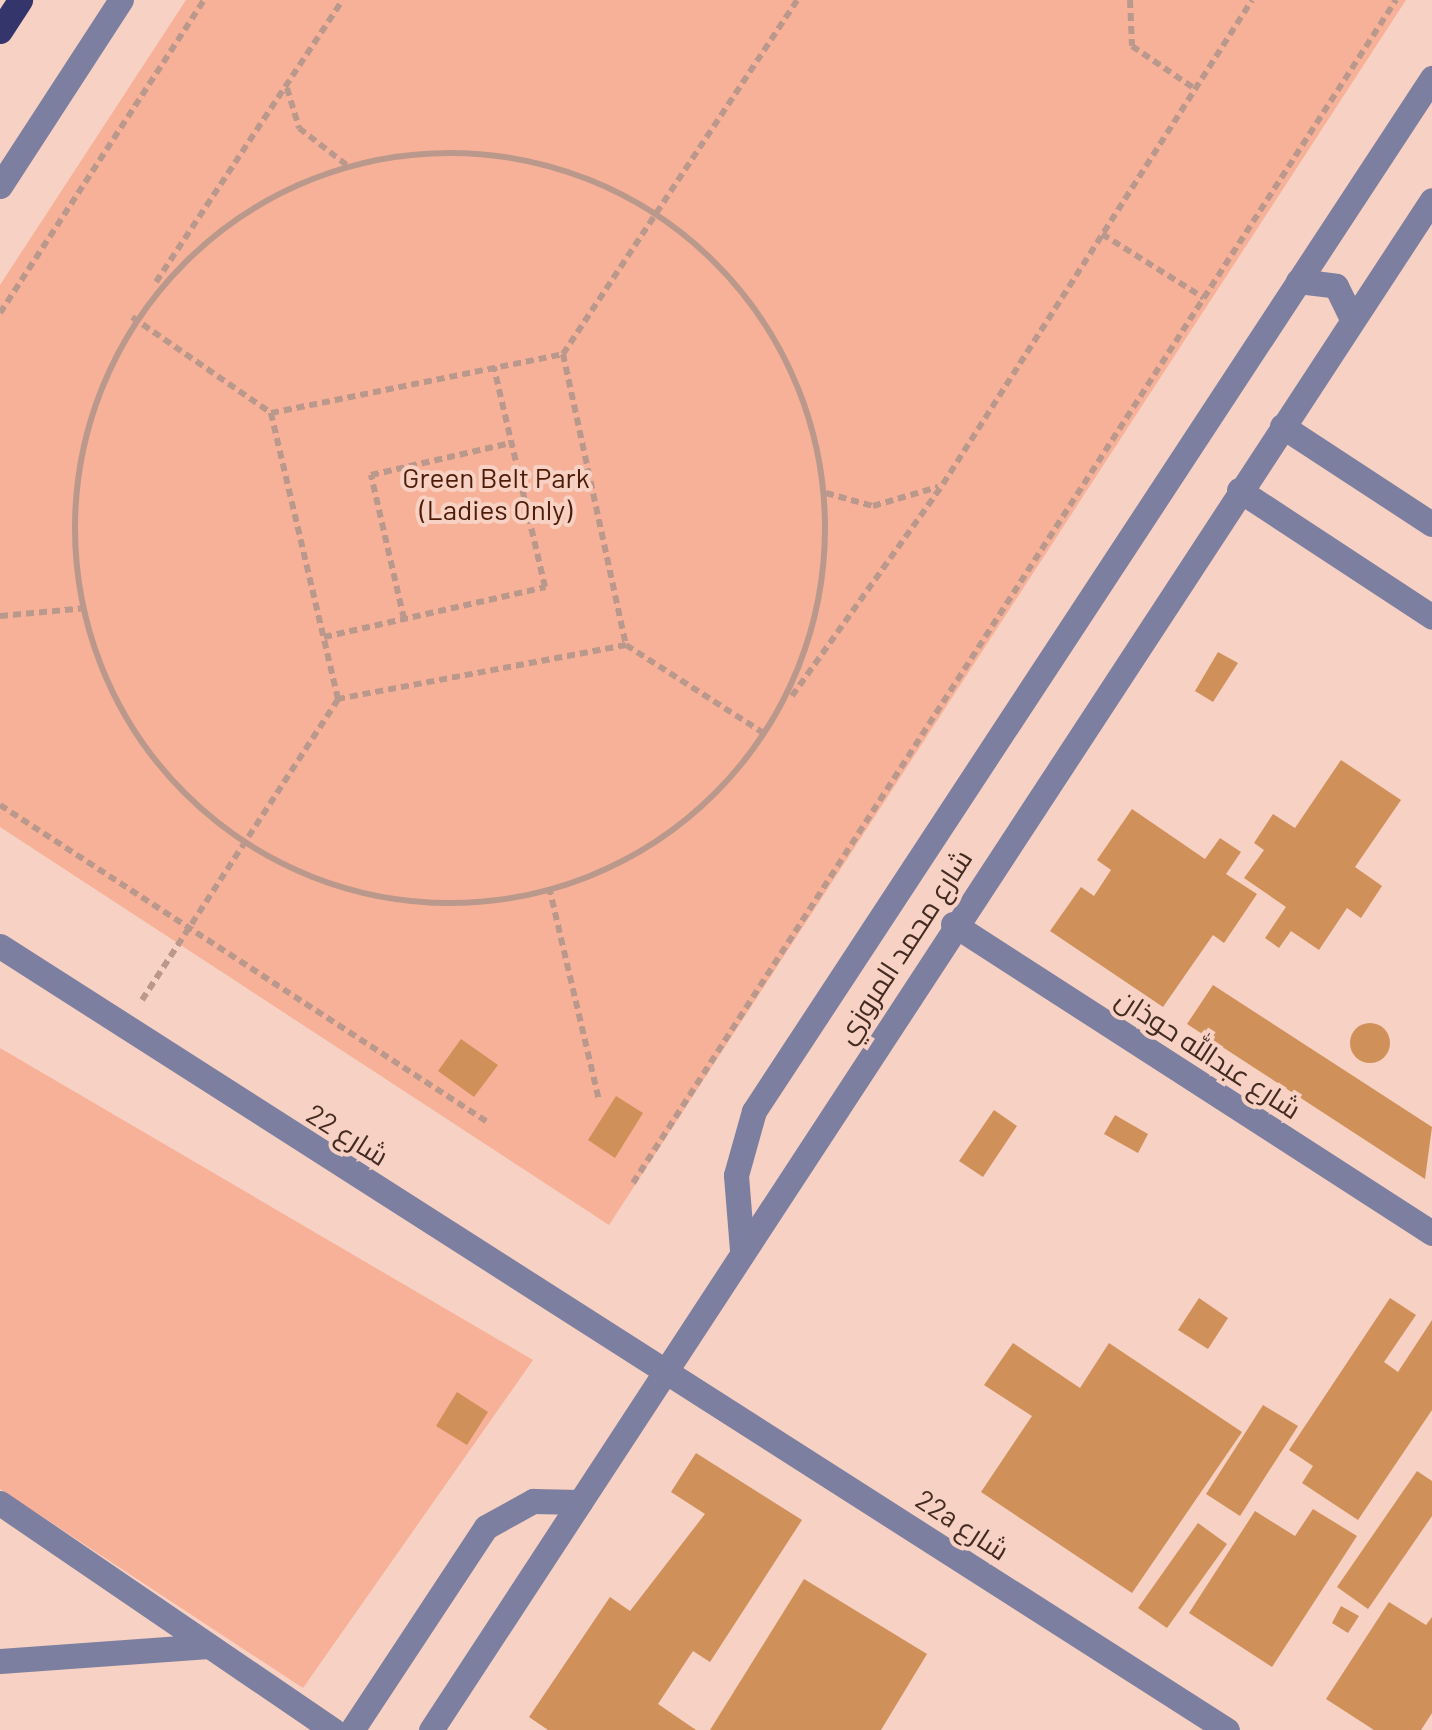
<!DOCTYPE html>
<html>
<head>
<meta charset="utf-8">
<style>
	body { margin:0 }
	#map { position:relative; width:1432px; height:1730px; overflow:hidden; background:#f7d1c3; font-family:Barlow,Cairo,sans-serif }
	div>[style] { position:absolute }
	.green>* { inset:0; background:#f7b198 }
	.building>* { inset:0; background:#d09059 }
	.round { border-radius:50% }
	.path>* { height:6px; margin-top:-3px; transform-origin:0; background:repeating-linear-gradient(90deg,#ba998c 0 8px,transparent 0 13px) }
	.path>.ring { margin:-3px; padding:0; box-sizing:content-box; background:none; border:6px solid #ba998c; border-radius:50% }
	.minor>* { height:25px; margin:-12.5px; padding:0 12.5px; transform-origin:12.5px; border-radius:12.5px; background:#7c7f9f }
	.major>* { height:25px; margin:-12.5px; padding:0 12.5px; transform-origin:12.5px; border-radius:12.5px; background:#34356a }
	span { translate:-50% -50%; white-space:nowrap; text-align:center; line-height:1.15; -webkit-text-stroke:8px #f7d1c3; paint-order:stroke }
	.park-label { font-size:28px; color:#4d1b07 }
	.street-label { font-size:28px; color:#432b22 }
</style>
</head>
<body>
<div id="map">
	<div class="green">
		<i style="clip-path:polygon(186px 0,1406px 0,609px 1225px,0 827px,0 285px)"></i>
		<i style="clip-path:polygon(0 1048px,533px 1360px,303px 1688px,0 1489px)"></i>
	</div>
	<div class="building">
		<i style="clip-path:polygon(1218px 652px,1238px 663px,1213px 702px,1195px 691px)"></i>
		<i style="clip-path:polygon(1341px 760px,1401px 800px,1355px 867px,1382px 886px,1361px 918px,1347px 908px,1319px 950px,1291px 931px,1279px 948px,1265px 938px,1286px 907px,1244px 878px,1264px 850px,1254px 843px,1273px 814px,1295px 828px)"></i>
		<i style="clip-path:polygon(1132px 809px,1205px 859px,1220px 838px,1241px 852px,1226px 874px,1257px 894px,1224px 943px,1213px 935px,1163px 1007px,1050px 931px,1081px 887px,1094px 896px,1111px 870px,1097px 860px)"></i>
		<i style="clip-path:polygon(1213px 985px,1432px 1127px,1425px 1179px,1187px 1024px)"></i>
		<i class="round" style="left:1350px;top:1023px;width:40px;height:40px"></i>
		<i style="clip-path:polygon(461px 1039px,498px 1065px,474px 1097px,438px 1071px)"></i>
		<i style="clip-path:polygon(616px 1096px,643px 1113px,615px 1158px,588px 1140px)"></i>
		<i style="clip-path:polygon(994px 1110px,1017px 1126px,983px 1177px,959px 1161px)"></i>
		<i style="clip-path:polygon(1115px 1115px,1148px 1134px,1138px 1153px,1104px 1134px)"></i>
		<i style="clip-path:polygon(1199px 1298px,1228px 1318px,1208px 1349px,1178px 1330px)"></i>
		<i style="clip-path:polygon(1390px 1298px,1416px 1315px,1384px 1362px,1398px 1372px,1432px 1320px,1432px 1410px,1358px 1520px,1302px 1483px,1313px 1466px,1289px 1450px)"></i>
		<i style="clip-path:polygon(1013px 1343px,1080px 1388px,1109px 1343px,1242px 1432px,1132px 1593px,981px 1492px,1032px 1416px,984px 1385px)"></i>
		<i style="clip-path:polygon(457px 1392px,488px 1412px,467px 1445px,436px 1426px)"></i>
		<i style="clip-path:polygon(1263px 1405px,1298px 1426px,1240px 1516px,1206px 1494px)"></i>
		<i style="clip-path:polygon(696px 1453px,802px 1520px,710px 1662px,693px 1651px,658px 1704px,696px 1730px,548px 1730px,529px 1717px,610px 1597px,630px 1611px,705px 1514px,671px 1492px)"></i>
		<i style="clip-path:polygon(1417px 1471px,1432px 1481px,1432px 1516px,1368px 1609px,1337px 1587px)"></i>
		<i style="clip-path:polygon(1313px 1509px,1357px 1536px,1272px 1667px,1189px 1613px,1255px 1511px,1295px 1536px)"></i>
		<i style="clip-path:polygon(1198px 1523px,1227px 1544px,1167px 1628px,1138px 1608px)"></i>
		<i style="clip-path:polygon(804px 1579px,927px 1654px,881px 1730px,710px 1730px)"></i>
		<i style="clip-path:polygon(1389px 1602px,1426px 1625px,1432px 1617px,1432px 1713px,1421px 1730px,1374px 1730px,1326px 1699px)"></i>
		<i style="clip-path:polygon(1341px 1606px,1359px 1616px,1348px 1633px,1332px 1623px)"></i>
	</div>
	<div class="path">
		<i style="left:1130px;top:0;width:46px;rotate:87.5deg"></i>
		<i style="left:1132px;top:46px;width:76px;rotate:34.3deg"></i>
		<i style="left:287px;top:88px;width:42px;rotate:73.3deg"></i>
		<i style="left:299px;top:128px;width:62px;rotate:37.8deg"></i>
		<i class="ring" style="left:75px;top:153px;width:744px;height:744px"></i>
		<i style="left:1102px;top:234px;width:120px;rotate:32.1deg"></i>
		<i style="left:156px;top:282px;width:338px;rotate:-56.5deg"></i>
		<i style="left:0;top:313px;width:374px;rotate:-56.9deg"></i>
		<i style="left:132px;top:317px;width:169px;rotate:34.6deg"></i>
		<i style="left:563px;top:354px;width:298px;rotate:77.8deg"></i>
		<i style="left:626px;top:645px;width:293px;rotate:169.4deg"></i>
		<i style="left:338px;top:699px;width:294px;rotate:-103.2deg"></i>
		<i style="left:271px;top:413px;width:298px;rotate:-11.4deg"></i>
		<i style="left:563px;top:354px;width:424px;rotate:-56.5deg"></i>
		<i style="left:826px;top:493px;width:49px;rotate:15.5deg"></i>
		<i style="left:873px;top:506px;width:68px;rotate:-16.3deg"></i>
		<i style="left:0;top:616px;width:87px;rotate:-5.3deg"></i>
		<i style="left:404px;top:619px;width:148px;rotate:-102.9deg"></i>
		<i style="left:371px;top:475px;width:144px;rotate:-12.9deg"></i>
		<i style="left:324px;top:637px;width:227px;rotate:-12.7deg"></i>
		<i style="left:545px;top:587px;width:226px;rotate:-103.1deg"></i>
		<i style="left:626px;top:645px;width:165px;rotate:32.6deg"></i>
		<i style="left:792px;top:696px;width:260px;rotate:-54.5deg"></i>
		<i style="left:943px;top:484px;width:574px;rotate:-57.44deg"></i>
		<i style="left:0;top:805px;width:580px;rotate:33.03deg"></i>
		<i style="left:549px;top:887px;width:219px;rotate:76.8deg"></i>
		<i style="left:142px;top:1000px;width:359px;rotate:-56.9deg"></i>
		<i style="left:633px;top:1183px;width:1408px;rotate:-57.18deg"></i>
	</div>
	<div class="minor">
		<i style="left:0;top:186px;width:222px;rotate:-57deg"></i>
		<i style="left:1298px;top:281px;width:38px;rotate:7deg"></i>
		<i style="left:1336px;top:286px;width:37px;rotate:64deg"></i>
		<i style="left:1282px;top:426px;width:179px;rotate:33.2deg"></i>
		<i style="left:1239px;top:490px;width:231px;rotate:33.3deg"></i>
		<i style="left:953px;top:924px;width:570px;rotate:32.83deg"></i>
		<i style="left:0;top:946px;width:1456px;rotate:32.58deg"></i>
		<i style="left:742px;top:1250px;width:75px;rotate:-94.6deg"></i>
		<i style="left:736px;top:1175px;width:66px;rotate:-74.3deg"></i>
		<i style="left:754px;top:1111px;width:1236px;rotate:-56.72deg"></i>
		<i style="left:0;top:1503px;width:403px;rotate:34.3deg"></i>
		<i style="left:0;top:1661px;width:209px;rotate:-4.1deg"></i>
		<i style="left:352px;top:1730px;width:243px;rotate:-56.6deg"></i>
		<i style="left:486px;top:1527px;width:54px;rotate:-29deg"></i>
		<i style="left:533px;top:1501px;width:47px;rotate:1.2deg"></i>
		<i style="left:431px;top:1730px;width:1828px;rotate:-56.81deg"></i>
	</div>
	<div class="major">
		<i style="left:0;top:31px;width:37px;rotate:-57deg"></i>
	</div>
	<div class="park-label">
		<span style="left:496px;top:493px">Green Belt Park<br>(Ladies Only)</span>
	</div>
	<div class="street-label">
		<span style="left:903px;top:946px;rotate:-57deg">شارع محمد المروزي</span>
		<span style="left:1209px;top:1053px;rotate:33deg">شارع عبدالله حوذان</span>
		<span style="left:348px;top:1134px;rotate:32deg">شارع 22</span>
		<span style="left:963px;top:1524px;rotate:33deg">22a شارع</span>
	</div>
</div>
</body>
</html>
